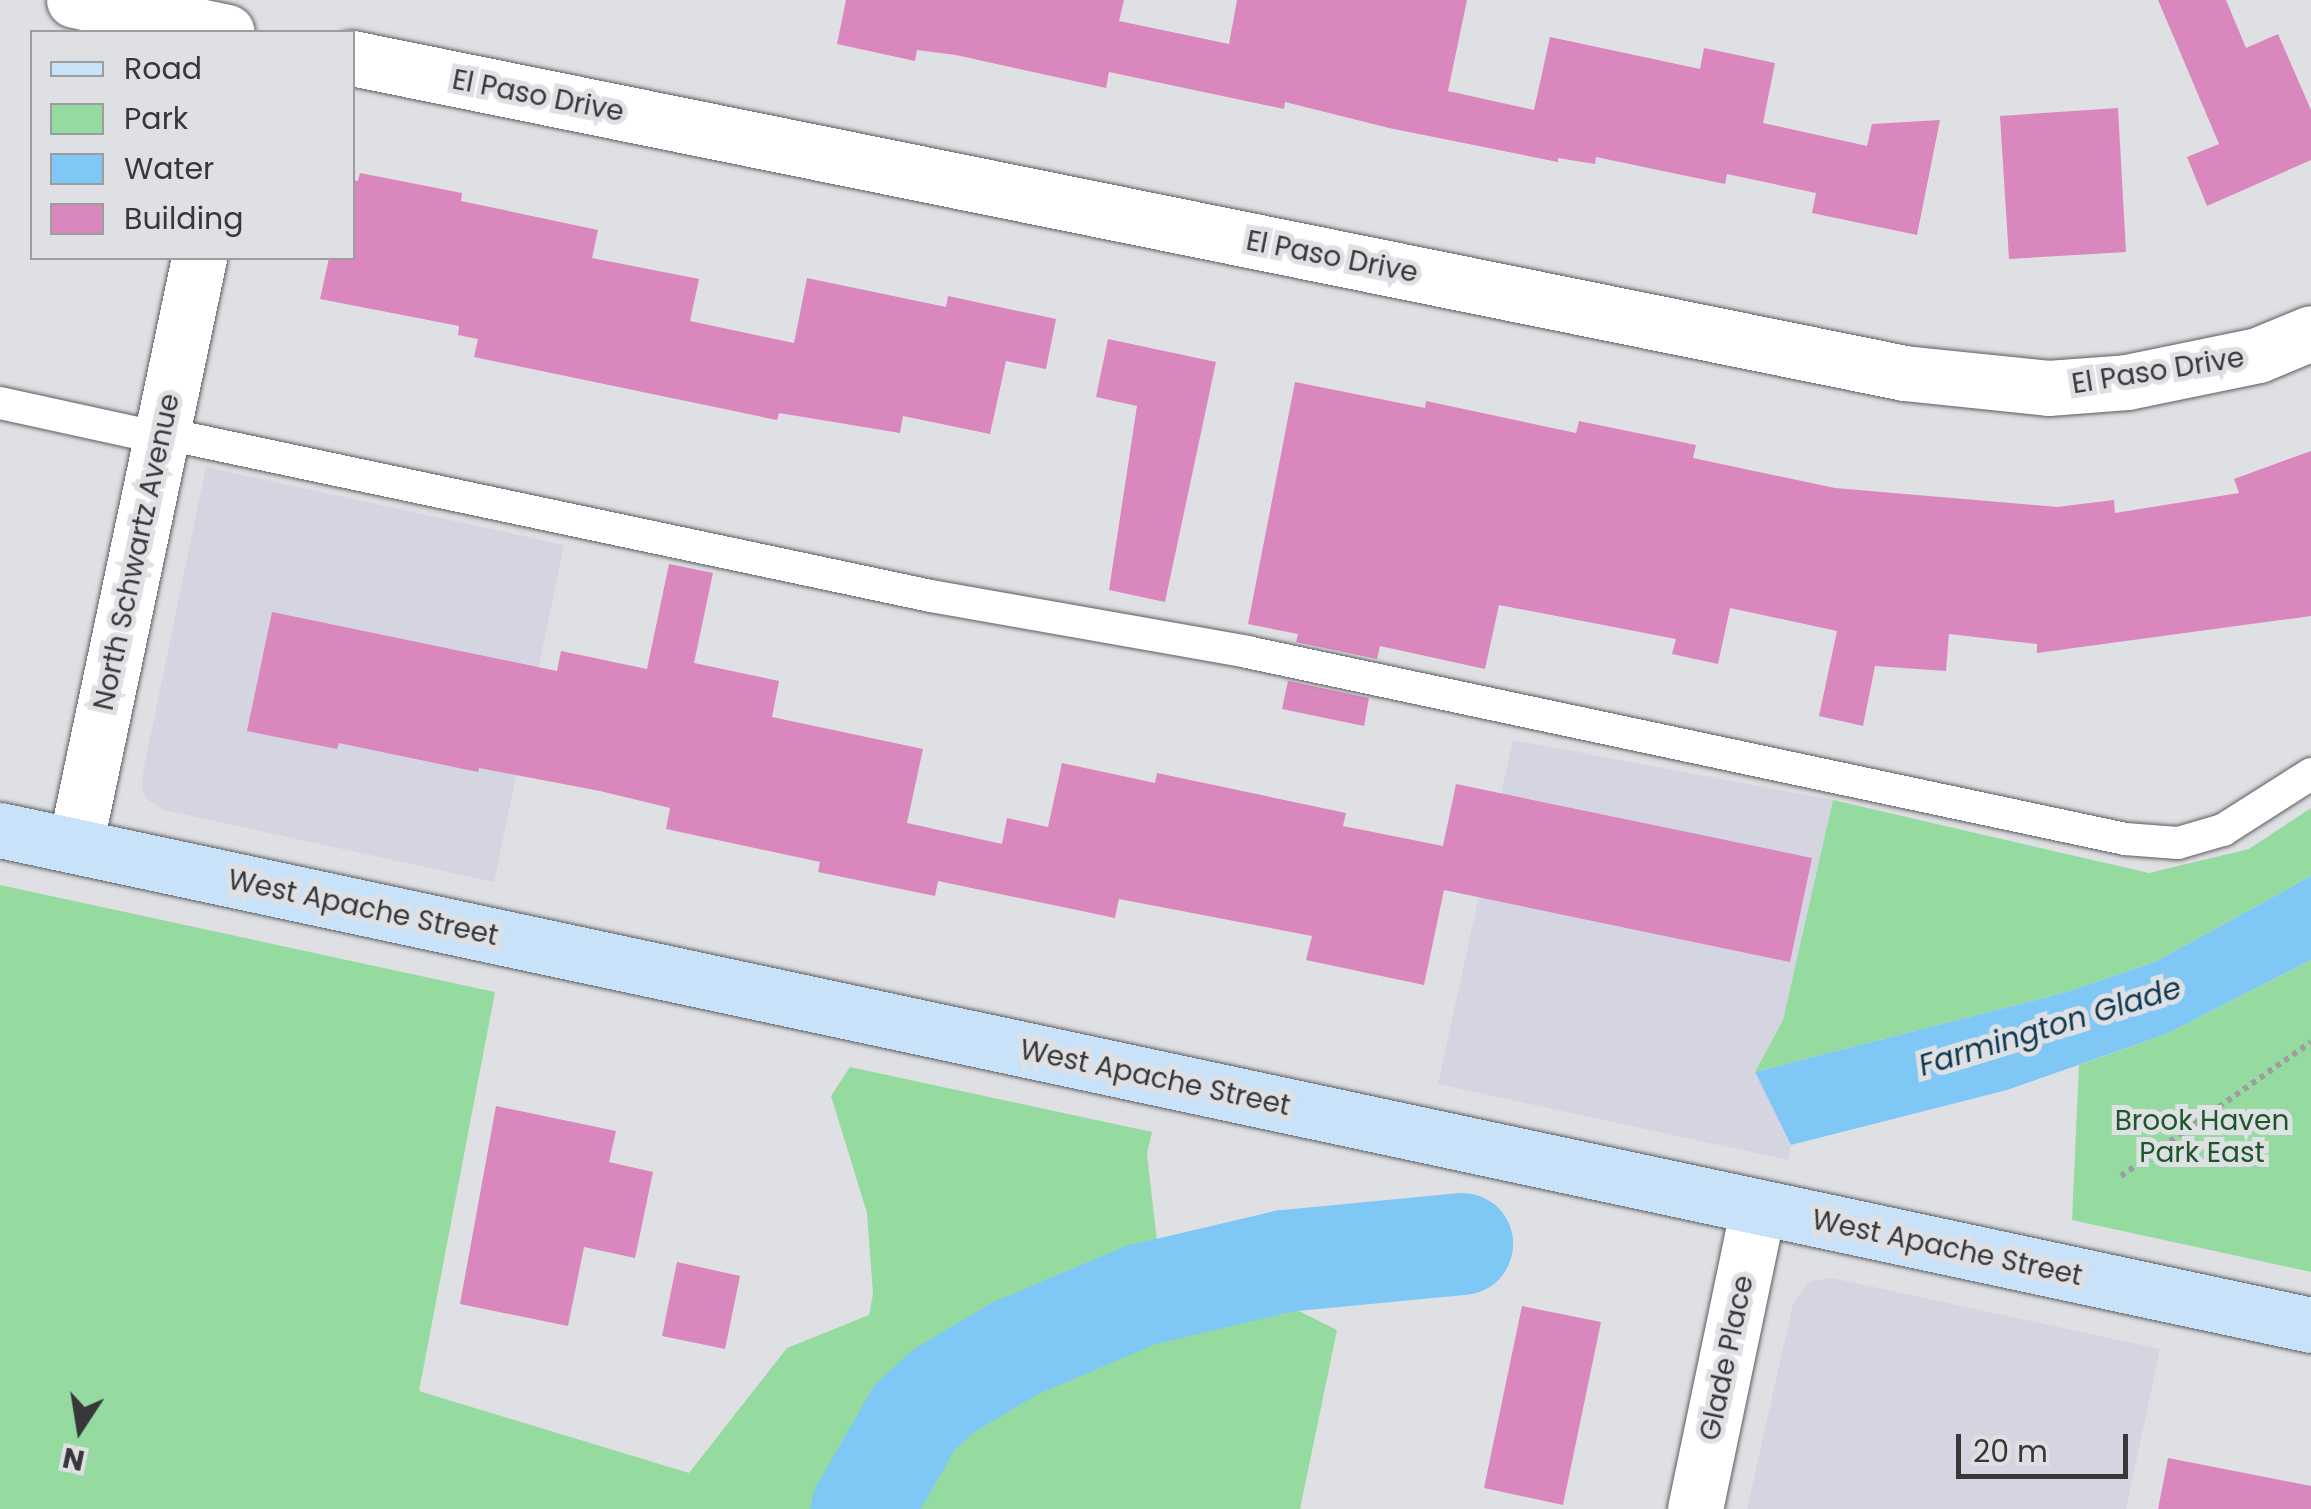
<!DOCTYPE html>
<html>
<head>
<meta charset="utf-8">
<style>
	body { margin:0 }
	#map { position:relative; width:2311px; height:1509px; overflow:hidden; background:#dfe0e4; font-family:Poppins,sans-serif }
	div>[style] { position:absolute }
	.built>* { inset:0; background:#d4d5e0 }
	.green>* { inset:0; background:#95dba0 }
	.water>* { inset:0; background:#7fc8f6 }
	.river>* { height:102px; margin:-51px; padding:0 51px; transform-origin:51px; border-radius:51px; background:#7fc8f6 }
	.building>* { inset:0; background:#da87bd }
	.path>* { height:6px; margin-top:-3px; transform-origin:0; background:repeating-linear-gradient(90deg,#9d9ea1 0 5px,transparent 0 10px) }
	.roads { filter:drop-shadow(0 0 2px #5d5d60) drop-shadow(0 0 2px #5d5d60) }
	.lane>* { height:32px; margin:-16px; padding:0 16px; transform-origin:16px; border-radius:16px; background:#fff }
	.street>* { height:55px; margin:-27.5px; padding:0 27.5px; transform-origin:27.5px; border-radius:27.5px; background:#fff }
	.secondary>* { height:55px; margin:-27.5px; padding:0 27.5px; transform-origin:27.5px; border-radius:27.5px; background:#c7e2f9 }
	span { translate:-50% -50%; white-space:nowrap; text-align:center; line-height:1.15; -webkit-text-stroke:10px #dfe0e4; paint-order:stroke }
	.street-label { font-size:28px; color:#38383a }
	.park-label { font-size:28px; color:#1f572c }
	.water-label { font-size:30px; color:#113a52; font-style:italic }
	.legend { position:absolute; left:30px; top:30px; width:325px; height:230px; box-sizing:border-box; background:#dfe0e4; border:2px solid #9c9da0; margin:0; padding:12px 18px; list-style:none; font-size:30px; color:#38383a }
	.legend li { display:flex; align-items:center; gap:20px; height:50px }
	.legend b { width:50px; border:2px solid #9c9da0 }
	.north { position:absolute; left:30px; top:1379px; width:100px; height:100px; -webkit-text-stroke:8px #dfe0e4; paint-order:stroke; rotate:192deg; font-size:28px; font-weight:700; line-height:40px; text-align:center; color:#38383a }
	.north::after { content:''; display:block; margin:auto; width:35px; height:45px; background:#38383a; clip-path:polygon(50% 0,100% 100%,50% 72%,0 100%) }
	.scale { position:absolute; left:1956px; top:1434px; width:172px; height:45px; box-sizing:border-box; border:5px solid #38383a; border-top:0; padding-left:12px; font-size:30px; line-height:35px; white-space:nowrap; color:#38383a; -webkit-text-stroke:8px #dfe0e4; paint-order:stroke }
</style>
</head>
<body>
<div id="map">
	<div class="built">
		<i style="clip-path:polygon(206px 467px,564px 545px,494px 882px,164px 810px,146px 799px,142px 787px,144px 767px)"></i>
		<i style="clip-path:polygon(1513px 740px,1833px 800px,1783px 1020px,1755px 1072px,1791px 1145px,1788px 1160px,1438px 1084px)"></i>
		<i style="clip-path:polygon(1832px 1278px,2160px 1349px,2126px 1509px,1747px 1509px,1793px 1304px,1810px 1281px)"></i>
	</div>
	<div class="green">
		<i style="clip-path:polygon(1833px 800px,2149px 873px,2249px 849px,2311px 808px,2311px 876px,2157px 961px,2067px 992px,1755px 1072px,1783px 1020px)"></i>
		<i style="clip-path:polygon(0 885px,495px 992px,419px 1391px,689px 1473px,787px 1348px,869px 1315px,873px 1294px,867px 1213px,831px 1096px,850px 1067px,1152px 1132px,1147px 1154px,1157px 1241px,1196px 1261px,1161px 1276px,1101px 1283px,1028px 1310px,908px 1377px,844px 1509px,0 1509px)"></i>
		<i style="clip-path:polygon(2311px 960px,2311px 1272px,2072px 1220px,2079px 1065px,2166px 1034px)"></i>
		<i style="clip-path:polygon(1281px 1302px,1337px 1330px,1300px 1509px,891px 1509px,962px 1414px,1167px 1331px)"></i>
	</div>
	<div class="water">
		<i style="clip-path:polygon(2311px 876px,2311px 960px,2166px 1034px,2007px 1090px,1791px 1145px,1755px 1072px,2067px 992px,2157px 961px)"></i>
	</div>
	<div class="river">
		<i style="left:862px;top:1509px;width:106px;rotate:-60.1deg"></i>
		<i style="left:915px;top:1417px;width:40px;rotate:-42deg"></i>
		<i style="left:945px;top:1390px;width:82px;rotate:-30.6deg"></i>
		<i style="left:1016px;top:1348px;width:136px;rotate:-23deg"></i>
		<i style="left:1141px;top:1295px;width:148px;rotate:-13.3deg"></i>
		<i style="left:1285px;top:1261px;width:178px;rotate:-5.5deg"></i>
	</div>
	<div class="building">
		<i style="clip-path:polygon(846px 0,1124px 0,1119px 21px,1229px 44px,1237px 0,1467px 0,1448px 91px,1534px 110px,1550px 37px,1700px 69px,1704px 48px,1775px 63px,1763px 123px,1867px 146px,1872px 124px,1940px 120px,1917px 235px,1812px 213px,1816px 193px,1727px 174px,1725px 184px,1596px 157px,1595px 164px,1558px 158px,1558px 162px,1389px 128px,1285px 102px,1284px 109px,1109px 72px,1106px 88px,956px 55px,917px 50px,915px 61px,837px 44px)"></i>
		<i style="clip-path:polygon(2158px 0,2226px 0,2246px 48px,2278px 34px,2311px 110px,2311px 160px,2207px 206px,2187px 157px,2219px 144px)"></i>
		<i style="clip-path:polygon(2118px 108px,2126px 252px,2009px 259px,2000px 116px)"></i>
		<i style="clip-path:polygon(360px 173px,462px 193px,461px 201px,598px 230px,592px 258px,699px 279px,690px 321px,794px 343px,807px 278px,946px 307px,948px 296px,1056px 319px,1046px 369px,1006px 361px,990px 434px,903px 416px,900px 433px,779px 413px,777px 420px,474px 357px,478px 339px,458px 335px,459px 326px,320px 299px,329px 258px,352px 258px,352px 180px,358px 181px)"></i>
		<i style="clip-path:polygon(1108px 339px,1216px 362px,1165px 602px,1109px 590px,1137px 406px,1096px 397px)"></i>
		<i style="clip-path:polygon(1295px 382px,1425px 408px,1426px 401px,1576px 433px,1579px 421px,1696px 445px,1693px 458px,1835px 488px,2057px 507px,2114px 500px,2115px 513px,2239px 493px,2234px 479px,2311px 451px,2311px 616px,2037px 653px,2037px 644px,1949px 634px,1946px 671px,1875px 666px,1863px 726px,1819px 716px,1837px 631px,1730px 608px,1718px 664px,1672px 654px,1676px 639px,1499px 605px,1485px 669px,1380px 646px,1377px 659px,1296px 642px,1298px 634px,1248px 624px)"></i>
		<i style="clip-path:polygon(669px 564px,713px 573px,694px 663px,779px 681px,772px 717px,923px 749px,907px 823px,1002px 844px,1007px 818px,1048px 827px,1062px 763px,1155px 783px,1157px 773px,1346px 813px,1343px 826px,1443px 846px,1456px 784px,1812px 858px,1790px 962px,1444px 890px,1424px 985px,1306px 960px,1312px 936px,1119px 899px,1115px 918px,938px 881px,935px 896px,818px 872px,820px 862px,666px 829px,670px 808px,600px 791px,479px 768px,478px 772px,339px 743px,337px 749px,247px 731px,272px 612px,557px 671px,561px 651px,647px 669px)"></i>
		<i style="clip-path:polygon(1288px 681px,1369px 698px,1364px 726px,1282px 709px)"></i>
		<i style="clip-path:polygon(496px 1106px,616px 1131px,609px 1162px,653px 1172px,635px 1258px,584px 1247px,568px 1326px,460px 1304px)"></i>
		<i style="clip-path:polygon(677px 1262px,740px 1276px,725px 1349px,662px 1336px)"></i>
		<i style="clip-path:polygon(1522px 1306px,1601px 1322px,1563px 1505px,1484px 1488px)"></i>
		<i style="clip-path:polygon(2168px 1458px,2311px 1486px,2311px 1509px,2158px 1509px)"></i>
	</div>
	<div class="path">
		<i style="left:2121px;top:1176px;width:232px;rotate:-35.2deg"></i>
	</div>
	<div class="roads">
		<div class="lane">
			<i style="left:0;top:403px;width:165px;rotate:12.3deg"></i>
			<i style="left:162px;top:433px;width:786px;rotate:11.97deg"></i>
			<i style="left:931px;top:596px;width:321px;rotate:10deg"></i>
			<i style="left:1247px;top:652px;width:898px;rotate:12.02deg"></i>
			<i style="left:2125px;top:839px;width:53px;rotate:4.3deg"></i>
			<i style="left:2178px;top:843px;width:47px;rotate:-16.1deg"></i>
			<i style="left:2223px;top:830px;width:104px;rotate:-32.5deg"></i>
		</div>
		<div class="street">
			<i style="left:74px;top:0;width:156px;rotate:11.8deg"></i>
			<i style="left:352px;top:58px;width:1584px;rotate:11.47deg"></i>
			<i style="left:1904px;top:373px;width:145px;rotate:5.9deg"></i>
			<i style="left:2048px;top:388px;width:79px;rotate:-4.3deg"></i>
			<i style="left:2127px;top:382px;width:134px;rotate:-11.6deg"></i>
			<i style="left:2258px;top:355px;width:57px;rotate:-22.5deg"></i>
			<i style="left:75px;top:846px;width:601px;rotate:-78.09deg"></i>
			<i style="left:1695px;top:1509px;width:308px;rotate:-78.2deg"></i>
		</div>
		<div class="secondary">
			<i style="left:0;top:830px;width:2363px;rotate:12.09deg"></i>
		</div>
	</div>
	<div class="street-label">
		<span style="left:538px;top:96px;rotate:11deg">El Paso Drive</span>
		<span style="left:1332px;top:257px;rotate:11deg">El Paso Drive</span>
		<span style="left:2158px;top:371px;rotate:-9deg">El Paso Drive</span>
		<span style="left:137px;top:552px;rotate:-78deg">North Schwartz Avenue</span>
		<span style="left:363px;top:908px;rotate:12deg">West Apache Street</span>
		<span style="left:1155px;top:1078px;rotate:12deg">West Apache Street</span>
		<span style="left:1947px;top:1248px;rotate:12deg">West Apache Street</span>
		<span style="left:1727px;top:1358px;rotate:-78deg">Glade Place</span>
	</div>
	<div class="park-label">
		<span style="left:2202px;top:1137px">Brook Haven<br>Park East</span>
	</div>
	<div class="water-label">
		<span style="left:2050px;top:1027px;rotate:-17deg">Farmington Glade</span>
	</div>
	<ul class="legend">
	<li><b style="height:12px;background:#c7e2f9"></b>Road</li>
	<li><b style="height:28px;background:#95dba0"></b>Park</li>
	<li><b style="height:28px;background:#7fc8f6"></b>Water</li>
	<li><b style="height:28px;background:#da87bd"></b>Building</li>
	</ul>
	<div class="north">N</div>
	<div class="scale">20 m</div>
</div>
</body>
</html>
